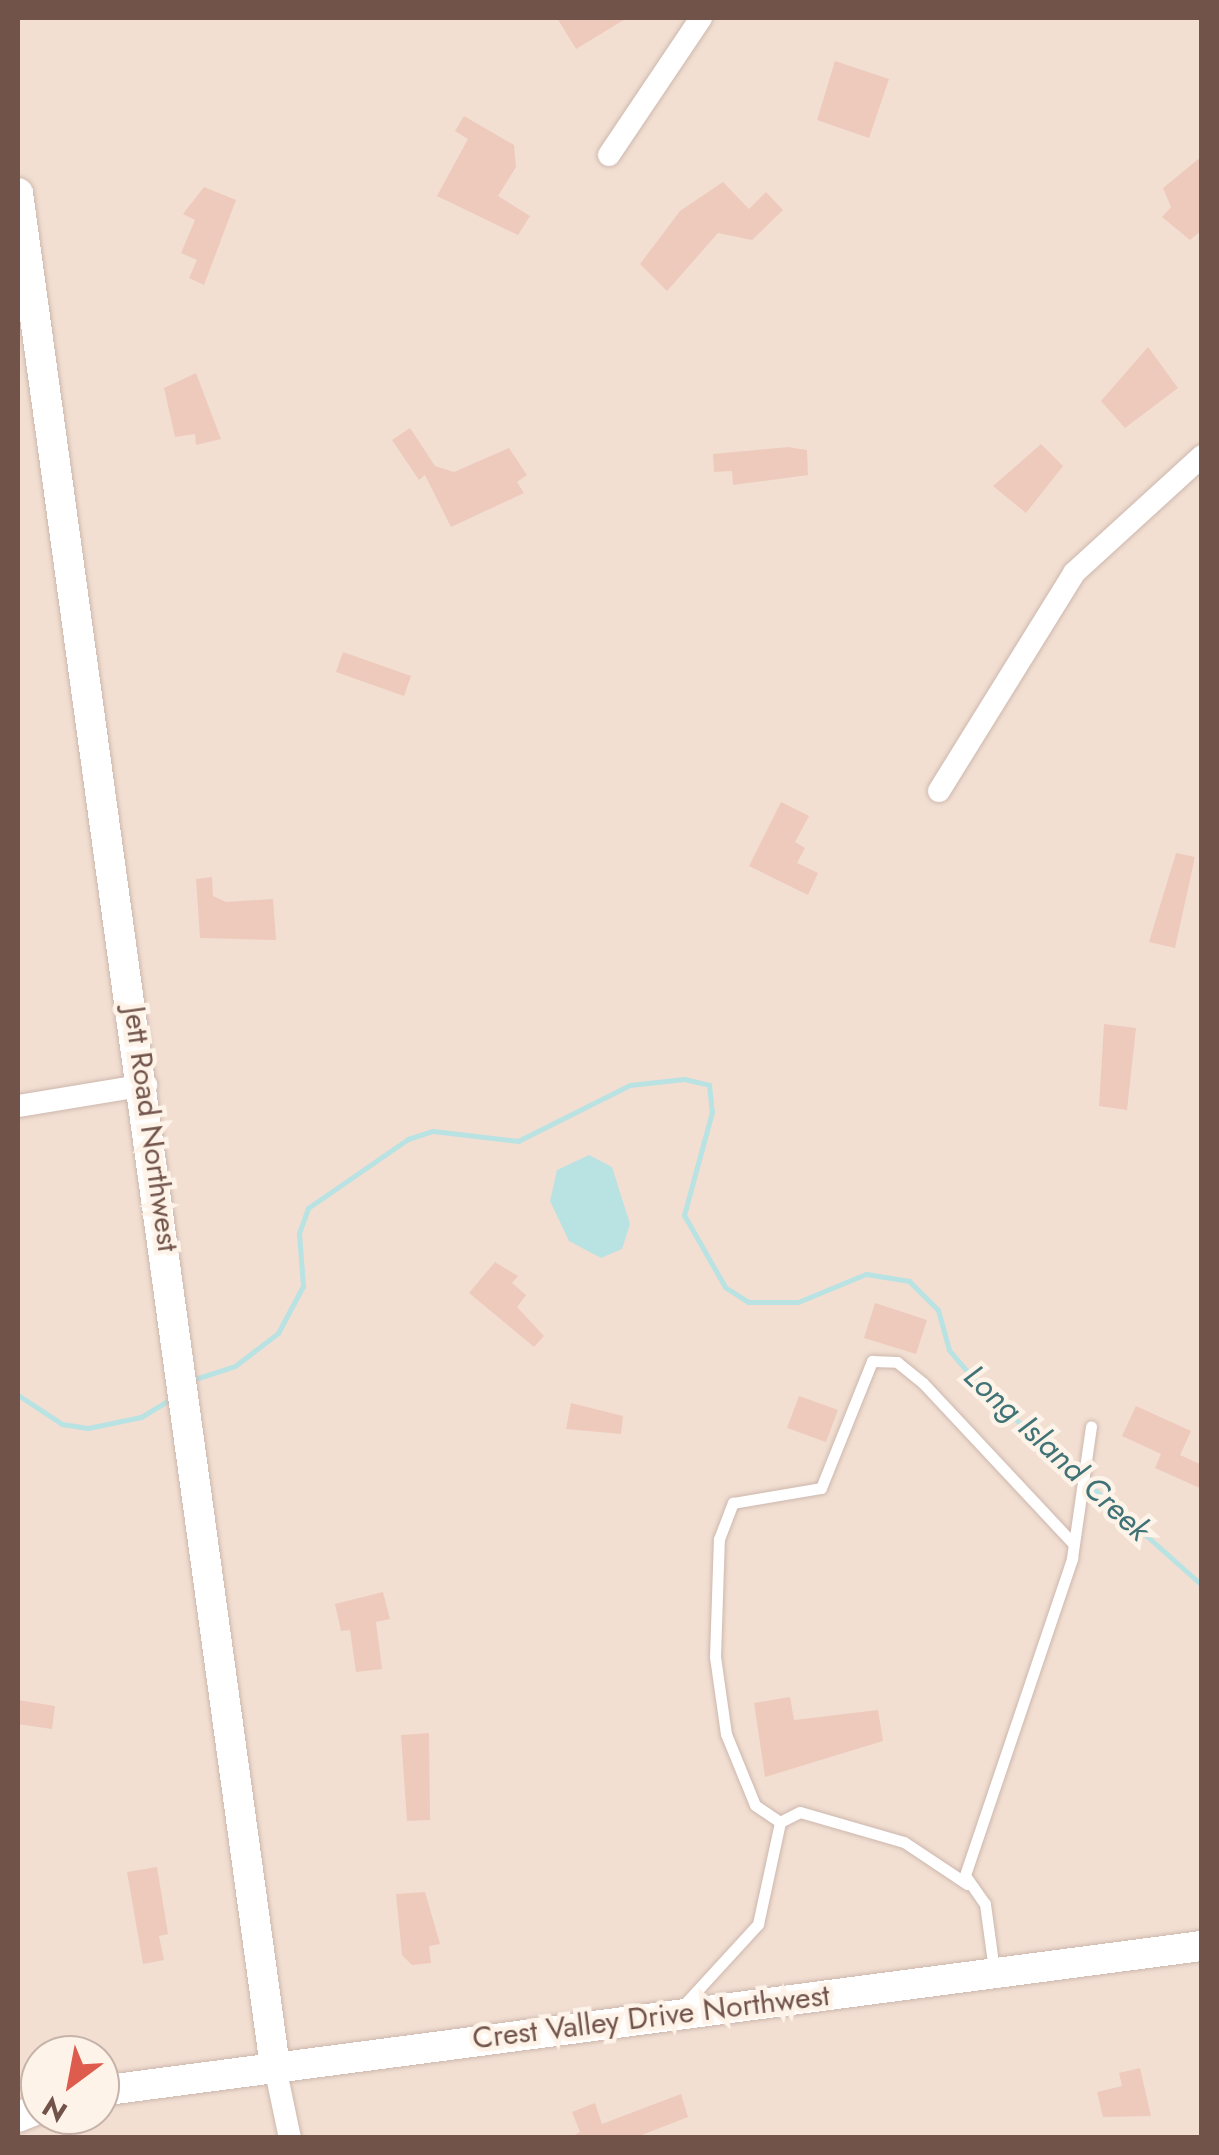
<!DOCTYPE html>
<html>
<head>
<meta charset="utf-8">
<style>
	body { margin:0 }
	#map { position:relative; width:1219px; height:2155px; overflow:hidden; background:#fbeee3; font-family:Jost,sans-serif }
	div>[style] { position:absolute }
	.residential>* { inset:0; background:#f2dfd2 }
	.water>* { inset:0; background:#b9e2e3 }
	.stream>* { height:5px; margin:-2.5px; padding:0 2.5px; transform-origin:2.5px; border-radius:2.5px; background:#b9e2e3 }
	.building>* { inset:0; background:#eecabc }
	.roads { filter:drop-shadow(0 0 2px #cdb7ad) drop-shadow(0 0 2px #cdb7ad) }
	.lane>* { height:11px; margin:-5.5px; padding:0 5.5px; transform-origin:5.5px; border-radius:5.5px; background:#fff }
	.street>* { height:22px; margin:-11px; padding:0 11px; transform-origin:11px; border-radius:11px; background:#fff }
	.secondary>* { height:30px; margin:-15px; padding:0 15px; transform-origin:15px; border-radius:15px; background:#fff }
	span { translate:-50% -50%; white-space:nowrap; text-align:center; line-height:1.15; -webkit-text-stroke:9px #fef3e8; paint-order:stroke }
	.street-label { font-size:30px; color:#71534a }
	.water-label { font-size:32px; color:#407376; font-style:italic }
	.frame { position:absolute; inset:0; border:20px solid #71534a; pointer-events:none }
	.north { position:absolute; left:20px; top:2035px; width:100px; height:100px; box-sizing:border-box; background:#fef3e8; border:2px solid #c6b3a9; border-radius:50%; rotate:212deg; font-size:28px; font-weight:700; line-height:40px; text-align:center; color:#71534a }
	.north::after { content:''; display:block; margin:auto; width:35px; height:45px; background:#de5c4e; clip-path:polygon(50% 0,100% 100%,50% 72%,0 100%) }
</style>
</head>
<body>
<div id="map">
	<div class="residential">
		<i style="clip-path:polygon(evenodd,18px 18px,1201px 18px,1201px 2137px,18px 2137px,18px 18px,40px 2055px,100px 2055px,100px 2115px,40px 2115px,40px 2055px)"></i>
	</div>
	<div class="water">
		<i style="clip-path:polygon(589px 1155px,612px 1167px,630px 1224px,622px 1249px,601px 1258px,569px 1241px,550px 1201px,557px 1170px)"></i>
	</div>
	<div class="stream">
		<i style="left:192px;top:1380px;width:45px;rotate:-18deg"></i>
		<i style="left:235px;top:1366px;width:54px;rotate:-37.5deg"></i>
		<i style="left:278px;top:1333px;width:53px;rotate:-62deg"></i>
		<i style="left:303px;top:1286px;width:53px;rotate:-94.3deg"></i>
		<i style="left:299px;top:1233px;width:27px;rotate:-70deg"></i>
		<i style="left:308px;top:1208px;width:121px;rotate:-34.6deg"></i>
		<i style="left:408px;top:1139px;width:26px;rotate:-18deg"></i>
		<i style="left:433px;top:1131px;width:86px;rotate:6.7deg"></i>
		<i style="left:518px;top:1141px;width:125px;rotate:-26.6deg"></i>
		<i style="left:630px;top:1085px;width:54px;rotate:-6.3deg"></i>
		<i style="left:684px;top:1079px;width:26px;rotate:13deg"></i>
		<i style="left:709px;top:1085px;width:27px;rotate:84deg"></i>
		<i style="left:712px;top:1112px;width:107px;rotate:105.2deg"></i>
		<i style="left:684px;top:1215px;width:83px;rotate:60.3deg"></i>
		<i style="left:725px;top:1287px;width:27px;rotate:33deg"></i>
		<i style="left:748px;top:1302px;width:50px"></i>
		<i style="left:798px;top:1302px;width:74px;rotate:-22.4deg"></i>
		<i style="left:866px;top:1274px;width:44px;rotate:9.2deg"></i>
		<i style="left:909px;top:1281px;width:41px;rotate:45deg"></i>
		<i style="left:938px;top:1310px;width:41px;rotate:74.6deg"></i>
		<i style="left:949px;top:1350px;width:54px;rotate:49.5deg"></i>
		<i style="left:984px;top:1391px;width:292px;rotate:41.7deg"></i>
		<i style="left:18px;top:1395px;width:53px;rotate:33.4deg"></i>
		<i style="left:62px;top:1424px;width:26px;rotate:9deg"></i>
		<i style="left:88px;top:1428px;width:54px;rotate:-11.7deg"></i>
		<i style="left:141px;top:1417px;width:37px;rotate:-31deg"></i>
	</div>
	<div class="building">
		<i style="clip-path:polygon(557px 18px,627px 18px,576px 49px)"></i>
		<i style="clip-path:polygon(835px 61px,889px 79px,869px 138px,817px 120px)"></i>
		<i style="clip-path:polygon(464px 116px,514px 145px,516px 167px,498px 196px,530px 216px,518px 235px,437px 196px,468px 139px,455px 131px)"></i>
		<i style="clip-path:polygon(1202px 156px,1202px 230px,1190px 240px,1162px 217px,1171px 207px,1163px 188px)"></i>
		<i style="clip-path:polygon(723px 182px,749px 209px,766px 192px,783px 210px,752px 240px,718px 233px,667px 291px,640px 264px,680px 211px)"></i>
		<i style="clip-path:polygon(204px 187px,236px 200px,204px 285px,189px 278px,197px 260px,181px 253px,195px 220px,183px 214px)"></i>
		<i style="clip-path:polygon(1148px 347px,1178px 388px,1125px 428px,1101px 401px)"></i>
		<i style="clip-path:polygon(196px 373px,221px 439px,196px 445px,195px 434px,175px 437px,164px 388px)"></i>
		<i style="clip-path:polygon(410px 428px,435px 466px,454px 472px,509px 448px,527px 475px,517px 482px,524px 493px,451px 527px,425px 475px,419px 480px,392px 440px)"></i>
		<i style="clip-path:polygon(1041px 444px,1063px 466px,1026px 513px,993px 486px)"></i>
		<i style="clip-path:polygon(788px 447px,807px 450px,808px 475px,733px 485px,732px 471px,714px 472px,713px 454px)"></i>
		<i style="clip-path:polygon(343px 652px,411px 676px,404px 696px,336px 672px)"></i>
		<i style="clip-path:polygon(781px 802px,809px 816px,795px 842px,805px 848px,797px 863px,818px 873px,808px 895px,749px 866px)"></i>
		<i style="clip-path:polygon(1176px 853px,1195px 857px,1175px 948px,1149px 942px)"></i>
		<i style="clip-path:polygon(212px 877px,213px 896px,226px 902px,273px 899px,276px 940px,200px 938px,196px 879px)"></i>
		<i style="clip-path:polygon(1104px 1024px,1136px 1028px,1127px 1110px,1099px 1106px)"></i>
		<i style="clip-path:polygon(495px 1262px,518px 1276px,512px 1283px,526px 1295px,517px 1307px,544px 1336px,534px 1347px,469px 1293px)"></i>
		<i style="clip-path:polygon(875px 1303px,927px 1320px,916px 1354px,864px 1338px)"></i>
		<i style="clip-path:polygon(799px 1396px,838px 1410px,826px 1442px,787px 1428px)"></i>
		<i style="clip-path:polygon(571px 1403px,623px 1416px,621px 1434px,566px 1429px)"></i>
		<i style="clip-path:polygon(1136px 1406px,1191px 1431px,1180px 1455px,1202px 1465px,1202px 1489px,1155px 1468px,1161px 1454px,1122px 1436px)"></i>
		<i style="clip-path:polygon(383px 1592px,390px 1619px,376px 1622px,382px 1669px,356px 1672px,350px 1630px,341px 1631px,335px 1604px)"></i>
		<i style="clip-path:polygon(790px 1697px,794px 1720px,878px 1710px,883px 1741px,765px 1777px,754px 1703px)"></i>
		<i style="clip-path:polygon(18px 1700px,55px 1706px,52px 1729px,18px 1724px)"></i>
		<i style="clip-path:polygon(429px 1733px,430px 1820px,407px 1821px,401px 1735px)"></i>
		<i style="clip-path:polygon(157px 1867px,168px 1934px,159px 1936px,164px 1960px,143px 1964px,127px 1872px)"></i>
		<i style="clip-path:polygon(425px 1892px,440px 1944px,429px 1946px,431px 1963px,412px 1965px,402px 1955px,396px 1894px)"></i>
		<i style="clip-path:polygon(1140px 2068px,1151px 2116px,1103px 2117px,1097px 2092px,1122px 2086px,1119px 2073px)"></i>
		<i style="clip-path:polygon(681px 2094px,688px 2117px,634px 2138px,570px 2138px,580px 2132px,572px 2112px,595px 2103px,602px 2124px)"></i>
	</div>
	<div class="roads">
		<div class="lane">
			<i style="left:780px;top:1822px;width:30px;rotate:-146deg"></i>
			<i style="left:755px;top:1805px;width:77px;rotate:-112.2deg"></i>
			<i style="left:726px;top:1734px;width:78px;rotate:-98.1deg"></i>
			<i style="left:715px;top:1657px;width:118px;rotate:-88.1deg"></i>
			<i style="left:719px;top:1539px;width:39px;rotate:-69deg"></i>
			<i style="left:733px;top:1503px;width:89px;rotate:-9.7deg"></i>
			<i style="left:821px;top:1488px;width:137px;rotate:-68.1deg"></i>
			<i style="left:872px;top:1361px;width:25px;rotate:2deg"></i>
			<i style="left:897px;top:1362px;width:33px;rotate:39deg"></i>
			<i style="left:923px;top:1383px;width:218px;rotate:46.9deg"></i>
			<i style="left:994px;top:1970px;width:67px;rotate:-97.8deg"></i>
			<i style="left:985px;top:1904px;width:35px;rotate:-125deg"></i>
			<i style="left:965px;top:1875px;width:335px;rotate:-71.3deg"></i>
			<i style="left:1072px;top:1558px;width:133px;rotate:-81.8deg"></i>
			<i style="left:682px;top:2007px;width:113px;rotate:-47.5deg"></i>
			<i style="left:758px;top:1924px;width:104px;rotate:-77.8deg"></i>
			<i style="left:780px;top:1822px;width:22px;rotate:-27deg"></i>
			<i style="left:800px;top:1812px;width:108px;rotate:16.1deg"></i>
			<i style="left:904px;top:1842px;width:76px;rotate:33.7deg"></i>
		</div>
		<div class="street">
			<i style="left:609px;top:155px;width:165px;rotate:-56.1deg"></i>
			<i style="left:939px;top:791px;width:256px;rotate:-58.2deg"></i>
			<i style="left:1074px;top:573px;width:173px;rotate:-42.4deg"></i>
			<i style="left:18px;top:1106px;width:130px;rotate:-9.3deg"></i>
			<i style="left:275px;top:2067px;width:73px;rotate:78.1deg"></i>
		</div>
		<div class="secondary">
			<i style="left:18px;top:193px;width:1892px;rotate:82.19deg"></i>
			<i style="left:100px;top:2091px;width:1111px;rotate:-7.5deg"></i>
			<i style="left:18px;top:2117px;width:24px;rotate:-22deg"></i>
		</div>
	</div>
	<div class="street-label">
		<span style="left:151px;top:1129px;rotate:82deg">Jett Road Northwest</span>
		<span style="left:651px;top:2017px;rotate:-7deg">Crest Valley Drive Northwest</span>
	</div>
	<div class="water-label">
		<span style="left:1057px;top:1453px;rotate:43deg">Long Island Creek</span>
	</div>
	<div class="frame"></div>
	<div class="north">N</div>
</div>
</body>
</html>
